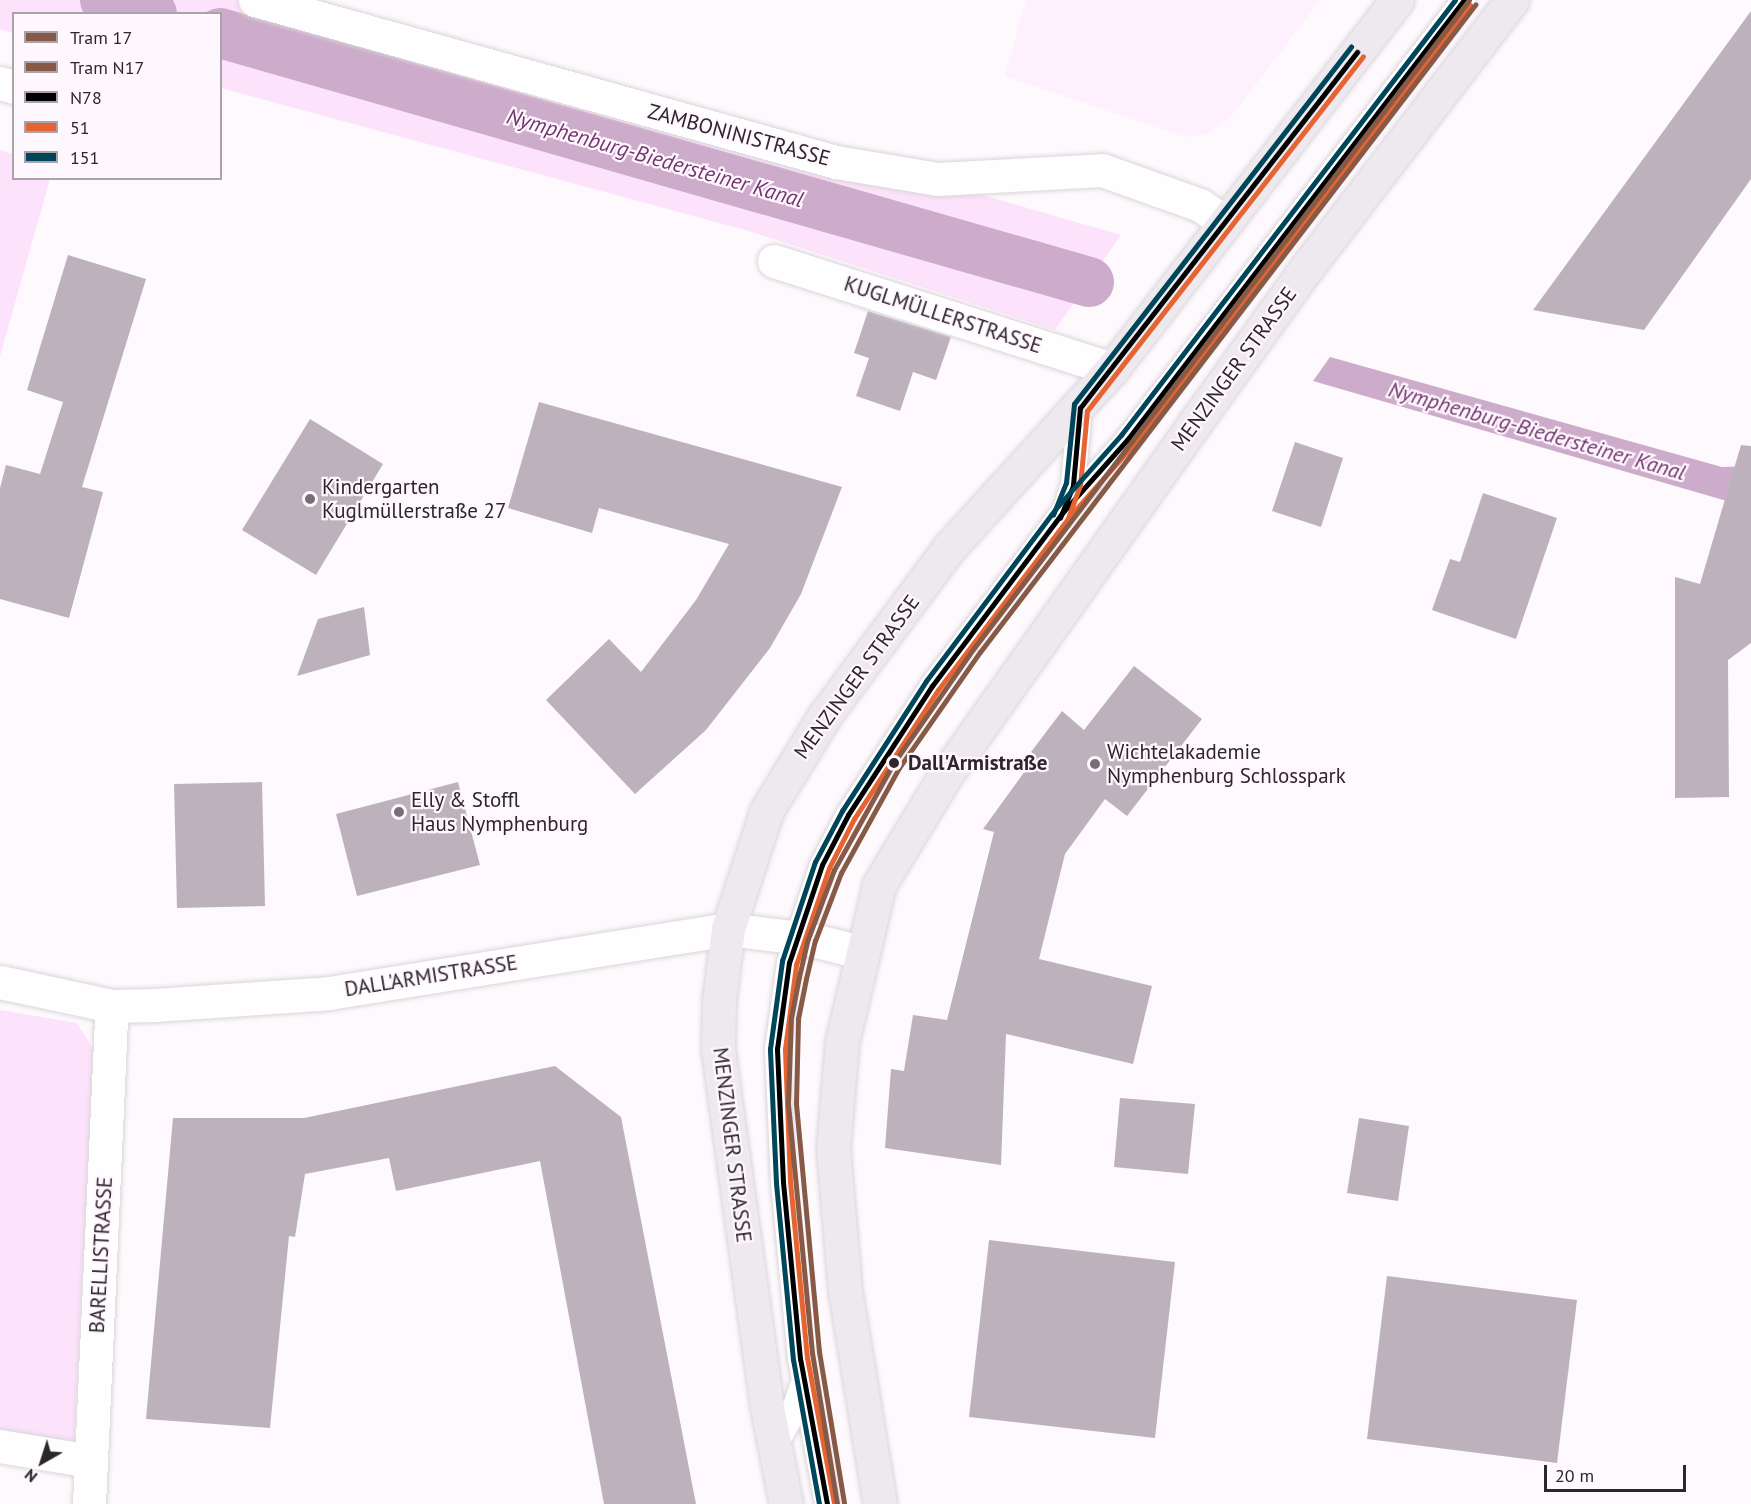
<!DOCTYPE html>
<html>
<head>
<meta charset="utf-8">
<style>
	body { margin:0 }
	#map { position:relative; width:1751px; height:1504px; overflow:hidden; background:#fdf9fd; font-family:"PT Sans",sans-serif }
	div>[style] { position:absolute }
	.built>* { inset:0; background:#fef0fd }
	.green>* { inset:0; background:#fce2fa }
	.water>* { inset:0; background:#cdabcb }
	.canal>* { height:50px; margin:-25px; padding:0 25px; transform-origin:25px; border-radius:25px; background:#cdabcb }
	.building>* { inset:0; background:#bdb2bc }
	.roads { filter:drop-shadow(0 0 2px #dad5da) drop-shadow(0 0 2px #dad5da) }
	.lane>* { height:24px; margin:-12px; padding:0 12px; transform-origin:12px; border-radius:12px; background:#fffeff }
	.street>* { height:33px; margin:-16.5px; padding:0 16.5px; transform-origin:16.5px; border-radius:16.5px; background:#fffeff }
	.primary>* { height:33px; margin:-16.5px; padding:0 16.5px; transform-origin:16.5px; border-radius:16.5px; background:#eee9ee }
	.bus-1>* { height:4.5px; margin:-2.25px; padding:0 2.25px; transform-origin:2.25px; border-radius:2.25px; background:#000 }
	.bus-2>* { height:4.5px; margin:-2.25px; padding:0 2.25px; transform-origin:2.25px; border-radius:2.25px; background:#e66432 }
	.bus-3>* { height:4.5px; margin:-2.25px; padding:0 2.25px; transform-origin:2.25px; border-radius:2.25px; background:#00465a }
	.tram-1>* { height:4.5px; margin:-2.25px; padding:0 2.25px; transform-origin:2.25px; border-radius:2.25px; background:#865a46 }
	.tram-2>* { height:4.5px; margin:-2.25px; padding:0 2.25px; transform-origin:2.25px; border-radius:2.25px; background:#865a46 }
	.dots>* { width:16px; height:16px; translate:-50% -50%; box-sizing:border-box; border:3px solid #fff7fe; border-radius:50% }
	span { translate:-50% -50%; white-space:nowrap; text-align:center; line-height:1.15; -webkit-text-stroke:4.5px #fff7fe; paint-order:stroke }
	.street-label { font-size:21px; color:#2d262d }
	.poi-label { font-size:21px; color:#2d262d }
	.left { translate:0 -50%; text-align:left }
	.stop-label { font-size:21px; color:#2d262d; font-weight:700 }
	.water-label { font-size:22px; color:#71356f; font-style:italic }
	.legend { position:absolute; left:12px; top:12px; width:210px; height:168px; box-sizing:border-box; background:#fff7fe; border:2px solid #aba3aa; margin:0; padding:8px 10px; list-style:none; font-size:18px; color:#2d262d }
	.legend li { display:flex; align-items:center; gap:12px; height:30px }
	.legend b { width:30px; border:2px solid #aba3aa }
	.north { position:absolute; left:12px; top:1432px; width:60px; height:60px; -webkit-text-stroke:4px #fff7fe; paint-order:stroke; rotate:219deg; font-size:16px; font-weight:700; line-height:24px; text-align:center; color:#2d262d }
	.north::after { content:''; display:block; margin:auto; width:21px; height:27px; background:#2d262d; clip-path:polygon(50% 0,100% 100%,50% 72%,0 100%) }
	.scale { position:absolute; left:1544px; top:1465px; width:142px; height:27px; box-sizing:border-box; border:3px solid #2d262d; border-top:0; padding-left:8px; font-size:18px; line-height:21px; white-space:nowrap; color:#2d262d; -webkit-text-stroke:4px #fff7fe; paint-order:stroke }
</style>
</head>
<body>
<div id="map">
	<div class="built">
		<i style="clip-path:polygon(1026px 0,1320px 0,1229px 119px,1206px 134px,1185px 137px,1005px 76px)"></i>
	</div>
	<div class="green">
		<i style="clip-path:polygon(0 0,306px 0,1121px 235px,1055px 330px,749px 231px,221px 88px,220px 14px,14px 14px,13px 33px,0 29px)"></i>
		<i style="clip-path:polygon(0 150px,13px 154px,14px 178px,50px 179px,0 356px)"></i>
		<i style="clip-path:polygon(0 1010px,77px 1023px,94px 1050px,74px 1441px,0 1431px)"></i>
	</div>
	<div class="water">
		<i style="clip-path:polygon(1330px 357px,1722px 467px,1751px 466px,1751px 508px,1313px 381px)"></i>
	</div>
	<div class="canal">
		<i style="left:105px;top:0;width:49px;rotate:16.6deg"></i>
		<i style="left:220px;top:33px;width:904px;rotate:15.99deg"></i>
	</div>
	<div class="building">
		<i style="clip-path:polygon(1751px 11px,1751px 179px,1644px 330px,1533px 310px)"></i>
		<i style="clip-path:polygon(68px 255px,146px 279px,82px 487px,103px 492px,69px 618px,0 599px,0 488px,6px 465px,40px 474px,63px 402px,27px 390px)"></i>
		<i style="clip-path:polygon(868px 311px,951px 337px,936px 380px,913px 372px,900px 411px,856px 396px,869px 358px,854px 353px)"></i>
		<i style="clip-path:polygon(539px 402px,842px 487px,801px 594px,770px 648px,706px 730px,635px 794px,546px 700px,609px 639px,641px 672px,696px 600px,729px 544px,599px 508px,592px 533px,508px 508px)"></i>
		<i style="clip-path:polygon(310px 419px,383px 464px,316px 575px,242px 530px)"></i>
		<i style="clip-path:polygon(1295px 442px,1343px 458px,1321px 527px,1272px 511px)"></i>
		<i style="clip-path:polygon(1741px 445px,1751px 446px,1751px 643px,1728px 660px,1729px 797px,1675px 798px,1675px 577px,1700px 584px)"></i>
		<i style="clip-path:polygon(1483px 493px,1557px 518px,1516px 639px,1432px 610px,1450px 559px,1460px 562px)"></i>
		<i style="clip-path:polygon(364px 607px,370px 655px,297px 676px,318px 619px)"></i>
		<i style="clip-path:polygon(1134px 666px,1202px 719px,1127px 816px,1105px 799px,1065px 854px,1039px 959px,1152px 986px,1133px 1064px,1006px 1034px,1001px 1165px,885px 1148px,891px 1069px,904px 1071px,913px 1015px,947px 1020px,994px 832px,983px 829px,1036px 756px,1031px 752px,1062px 711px,1084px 730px)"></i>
		<i style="clip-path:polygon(262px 782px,265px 906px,177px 908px,174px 784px)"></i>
		<i style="clip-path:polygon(458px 782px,480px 865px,357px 896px,336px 814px)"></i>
		<i style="clip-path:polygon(555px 1066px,621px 1117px,696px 1504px,604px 1504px,540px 1161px,396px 1191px,389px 1158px,305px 1174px,295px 1237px,289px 1236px,270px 1428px,146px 1419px,173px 1118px,304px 1118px)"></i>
		<i style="clip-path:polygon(1120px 1098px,1195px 1104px,1188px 1174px,1114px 1167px)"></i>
		<i style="clip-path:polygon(1359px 1118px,1409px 1126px,1398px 1201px,1347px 1193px)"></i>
		<i style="clip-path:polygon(989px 1240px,1175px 1262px,1155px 1438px,969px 1417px)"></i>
		<i style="clip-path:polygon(1387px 1276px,1577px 1300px,1557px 1463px,1367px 1439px)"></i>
	</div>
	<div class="roads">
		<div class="lane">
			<i style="left:1066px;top:506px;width:22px;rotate:-72deg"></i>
			<i style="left:1073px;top:485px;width:77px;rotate:-84.8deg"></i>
			<i style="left:775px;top:1446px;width:31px;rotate:-61deg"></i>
			<i style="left:790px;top:1419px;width:38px;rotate:-70deg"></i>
			<i style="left:827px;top:1504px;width:147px;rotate:-100.5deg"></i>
			<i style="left:800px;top:1359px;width:178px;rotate:-95.5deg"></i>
			<i style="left:783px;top:1182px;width:133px;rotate:-92.6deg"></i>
			<i style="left:777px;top:1049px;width:87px;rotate:-82.1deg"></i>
			<i style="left:789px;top:963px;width:103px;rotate:-71.4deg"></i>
			<i style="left:822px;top:865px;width:56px;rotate:-62.5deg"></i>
			<i style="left:848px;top:815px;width:154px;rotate:-56.9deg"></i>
			<i style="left:932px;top:686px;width:219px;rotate:-53deg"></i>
			<i style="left:1064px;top:511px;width:95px;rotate:-48.4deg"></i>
			<i style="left:1127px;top:440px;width:554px;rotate:-52.55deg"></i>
		</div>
		<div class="street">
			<i style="left:255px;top:0;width:603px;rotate:15.58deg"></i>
			<i style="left:836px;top:162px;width:103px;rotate:9.5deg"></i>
			<i style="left:938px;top:179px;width:164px;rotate:-3.1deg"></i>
			<i style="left:1102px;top:170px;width:104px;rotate:19.7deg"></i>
			<i style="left:1200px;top:205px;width:29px;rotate:35deg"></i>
			<i style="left:0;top:83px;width:15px;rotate:16deg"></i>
			<i style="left:774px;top:261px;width:355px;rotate:17.7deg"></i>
			<i style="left:0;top:982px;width:115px;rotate:12.1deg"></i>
			<i style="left:112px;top:1006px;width:43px;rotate:-1.3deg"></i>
			<i style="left:155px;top:1005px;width:174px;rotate:-3.9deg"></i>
			<i style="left:329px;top:993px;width:404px;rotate:-9.1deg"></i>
			<i style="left:728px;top:929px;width:81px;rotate:7.1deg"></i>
			<i style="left:808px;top:939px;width:55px;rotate:13.8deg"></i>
			<i style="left:0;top:1446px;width:92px;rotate:9.4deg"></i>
			<i style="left:89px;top:1504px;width:499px;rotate:-87.4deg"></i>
		</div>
		<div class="primary">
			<i style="left:786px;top:1504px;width:99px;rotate:-101.1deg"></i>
			<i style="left:767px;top:1407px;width:361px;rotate:-97.8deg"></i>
			<i style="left:718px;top:1049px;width:49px;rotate:-88.8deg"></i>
			<i style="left:719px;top:1000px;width:72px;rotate:-82.8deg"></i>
			<i style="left:728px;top:929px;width:125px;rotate:-71.9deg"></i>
			<i style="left:767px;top:810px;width:111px;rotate:-58.6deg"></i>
			<i style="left:825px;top:715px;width:208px;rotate:-53.4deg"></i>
			<i style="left:949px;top:548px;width:242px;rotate:-47.7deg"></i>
			<i style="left:1112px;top:369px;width:466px;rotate:-52.3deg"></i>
			<i style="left:880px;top:1504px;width:216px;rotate:-99.3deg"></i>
			<i style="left:845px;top:1291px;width:143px;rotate:-94.8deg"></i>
			<i style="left:833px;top:1149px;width:107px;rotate:-85.2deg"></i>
			<i style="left:842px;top:1042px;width:161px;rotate:-76.7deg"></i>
			<i style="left:879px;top:885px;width:127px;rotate:-58.8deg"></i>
			<i style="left:945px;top:776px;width:431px;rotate:-54.7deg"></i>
			<i style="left:1194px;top:424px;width:195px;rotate:-54.2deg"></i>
			<i style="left:1308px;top:266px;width:335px;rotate:-52.5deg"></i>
		</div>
	</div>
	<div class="bus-1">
		<i style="left:1060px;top:518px;width:35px;rotate:-68deg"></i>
		<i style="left:1073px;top:485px;width:77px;rotate:-84.8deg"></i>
		<i style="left:1080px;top:408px;width:451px;rotate:-52.1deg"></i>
		<i style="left:827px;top:1504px;width:147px;rotate:-100.5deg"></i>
		<i style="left:800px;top:1359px;width:178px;rotate:-95.5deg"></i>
		<i style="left:783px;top:1182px;width:133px;rotate:-92.6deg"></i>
		<i style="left:777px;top:1049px;width:87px;rotate:-82.1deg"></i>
		<i style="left:789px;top:963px;width:103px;rotate:-71.4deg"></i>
		<i style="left:822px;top:865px;width:56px;rotate:-62.5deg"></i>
		<i style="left:848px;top:815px;width:154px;rotate:-56.9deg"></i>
		<i style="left:932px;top:686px;width:219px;rotate:-53deg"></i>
		<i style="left:1064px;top:511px;width:95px;rotate:-48.4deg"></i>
		<i style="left:1127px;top:440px;width:554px;rotate:-52.55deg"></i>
	</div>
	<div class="bus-2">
		<i style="left:1067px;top:521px;width:37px;rotate:-70deg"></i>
		<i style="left:1080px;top:486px;width:75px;rotate:-84.7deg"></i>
		<i style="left:1087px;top:411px;width:449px;rotate:-52.1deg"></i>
		<i style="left:834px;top:1503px;width:147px;rotate:-100.5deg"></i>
		<i style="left:807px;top:1358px;width:178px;rotate:-95.5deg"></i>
		<i style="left:790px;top:1181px;width:132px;rotate:-92.2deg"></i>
		<i style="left:785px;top:1049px;width:85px;rotate:-82.5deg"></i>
		<i style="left:796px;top:965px;width:102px;rotate:-71.2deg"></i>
		<i style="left:829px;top:868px;width:55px;rotate:-63deg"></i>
		<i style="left:854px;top:819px;width:154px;rotate:-56.9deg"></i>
		<i style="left:938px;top:690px;width:218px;rotate:-52.8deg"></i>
		<i style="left:1070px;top:516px;width:95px;rotate:-48.4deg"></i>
		<i style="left:1133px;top:445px;width:554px;rotate:-52.55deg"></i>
	</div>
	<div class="bus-3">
		<i style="left:1053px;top:515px;width:35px;rotate:-68deg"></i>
		<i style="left:1066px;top:483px;width:79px;rotate:-84.2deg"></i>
		<i style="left:1074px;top:404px;width:452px;rotate:-52.2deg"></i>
		<i style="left:819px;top:1504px;width:146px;rotate:-100.2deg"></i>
		<i style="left:793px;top:1360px;width:178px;rotate:-95.5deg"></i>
		<i style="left:776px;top:1183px;width:134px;rotate:-92.6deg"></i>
		<i style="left:770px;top:1049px;width:89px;rotate:-82.2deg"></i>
		<i style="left:782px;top:961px;width:104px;rotate:-71.6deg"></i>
		<i style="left:815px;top:862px;width:58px;rotate:-62.1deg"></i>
		<i style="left:842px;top:811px;width:155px;rotate:-57.1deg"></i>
		<i style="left:926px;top:681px;width:219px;rotate:-53deg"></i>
		<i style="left:1058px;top:506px;width:95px;rotate:-48.4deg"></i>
		<i style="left:1121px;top:435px;width:548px;rotate:-52.48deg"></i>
	</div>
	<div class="tram-1">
		<i style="left:837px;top:1504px;width:153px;rotate:-99.4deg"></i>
		<i style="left:812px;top:1353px;width:251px;rotate:-95.5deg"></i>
		<i style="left:788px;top:1103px;width:85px;rotate:-88deg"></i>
		<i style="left:791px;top:1018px;width:42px;rotate:-79deg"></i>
		<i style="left:799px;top:977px;width:39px;rotate:-77deg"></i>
		<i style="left:808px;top:939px;width:74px;rotate:-69.4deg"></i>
		<i style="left:834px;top:870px;width:121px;rotate:-60.9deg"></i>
		<i style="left:893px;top:764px;width:141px;rotate:-55.1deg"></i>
		<i style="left:974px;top:648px;width:815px;rotate:-52.62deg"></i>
	</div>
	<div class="tram-2">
		<i style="left:844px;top:1503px;width:153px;rotate:-99.4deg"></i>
		<i style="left:819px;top:1352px;width:250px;rotate:-95.3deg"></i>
		<i style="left:796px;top:1103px;width:84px;rotate:-88.6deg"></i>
		<i style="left:798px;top:1019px;width:41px;rotate:-78.7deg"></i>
		<i style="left:806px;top:979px;width:39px;rotate:-77deg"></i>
		<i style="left:815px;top:941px;width:73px;rotate:-69.1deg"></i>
		<i style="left:841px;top:873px;width:120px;rotate:-61.1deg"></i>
		<i style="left:899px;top:768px;width:141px;rotate:-55.1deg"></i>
		<i style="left:980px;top:652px;width:815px;rotate:-52.58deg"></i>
	</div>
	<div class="dots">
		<i style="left:310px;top:499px;background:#767076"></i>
		<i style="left:894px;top:763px;background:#2d262d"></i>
		<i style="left:1095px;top:764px;background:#767076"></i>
		<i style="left:399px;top:812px;background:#767076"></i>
	</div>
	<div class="street-label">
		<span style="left:739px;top:135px;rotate:15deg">ZAMBONINISTRASSE</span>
		<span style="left:943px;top:315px;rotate:18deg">KUGLMÜLLERSTRASSE</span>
		<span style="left:1234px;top:369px;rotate:-54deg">MENZINGER STRASSE</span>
		<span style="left:857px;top:677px;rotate:-54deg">MENZINGER STRASSE</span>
		<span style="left:431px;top:976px;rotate:-9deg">DALL'ARMISTRASSE</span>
		<span style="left:732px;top:1145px;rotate:83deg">MENZINGER STRASSE</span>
		<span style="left:101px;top:1255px;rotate:-87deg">BARELLISTRASSE</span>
	</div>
	<div class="poi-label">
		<span class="left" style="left:322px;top:499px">Kindergarten<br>Kuglmüllerstraße 27</span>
		<span class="left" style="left:1107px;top:764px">Wichtelakademie<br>Nymphenburg Schlosspark</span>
		<span class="left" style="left:411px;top:812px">Elly &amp; Stoffl<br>Haus Nymphenburg</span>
	</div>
	<div class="stop-label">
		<span class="left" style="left:908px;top:763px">Dall'Armistraße</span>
	</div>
	<div class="water-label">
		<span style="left:655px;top:158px;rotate:16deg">Nymphenburg-Biedersteiner Kanal</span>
		<span style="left:1537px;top:431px;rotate:16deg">Nymphenburg-Biedersteiner Kanal</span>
	</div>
	<ul class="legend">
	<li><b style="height:8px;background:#865a46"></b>Tram 17</li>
	<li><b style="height:8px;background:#865a46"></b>Tram N17</li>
	<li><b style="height:8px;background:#000"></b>N78</li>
	<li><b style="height:8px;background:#e66432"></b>51</li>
	<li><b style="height:8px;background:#00465a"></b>151</li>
	</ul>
	<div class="north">N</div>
	<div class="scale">20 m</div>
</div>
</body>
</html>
